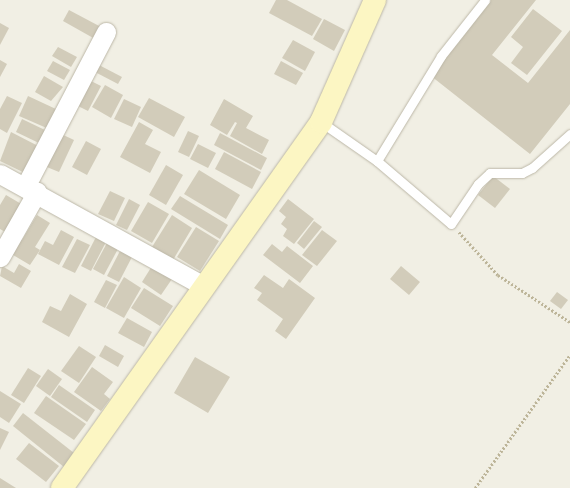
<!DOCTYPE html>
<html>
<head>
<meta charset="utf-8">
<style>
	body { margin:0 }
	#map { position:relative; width:570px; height:488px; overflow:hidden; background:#f1efe4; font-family:Signika,sans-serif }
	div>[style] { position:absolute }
	.building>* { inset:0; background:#d2ccba }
	.path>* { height:2.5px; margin-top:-1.25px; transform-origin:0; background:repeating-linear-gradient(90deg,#bdb599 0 2px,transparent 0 4px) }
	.roads { filter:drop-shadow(0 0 1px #bcb7a7) drop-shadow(0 0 1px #bcb7a7) }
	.lane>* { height:9px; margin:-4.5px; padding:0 4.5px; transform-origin:4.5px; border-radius:4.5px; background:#fff }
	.street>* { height:19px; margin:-9.5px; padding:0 9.5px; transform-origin:9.5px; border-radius:9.5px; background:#fff }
	.secondary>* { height:22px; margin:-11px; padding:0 11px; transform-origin:11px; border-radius:11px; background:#fcf6c3 }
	span { translate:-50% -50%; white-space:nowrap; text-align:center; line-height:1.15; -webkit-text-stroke:4px #fff; paint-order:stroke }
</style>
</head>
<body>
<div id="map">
	<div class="building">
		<i style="clip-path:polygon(276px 0,287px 0,322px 19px,312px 36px,269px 13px)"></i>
		<i style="clip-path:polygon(491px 0,536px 0,492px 55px,528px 83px,570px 30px,570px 104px,530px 154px,431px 76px)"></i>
		<i style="clip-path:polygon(533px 9px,562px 31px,527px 75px,511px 63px,523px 47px,511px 37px)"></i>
		<i style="clip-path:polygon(69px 10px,101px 27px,95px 39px,63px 21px)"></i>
		<i style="clip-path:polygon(324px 19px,345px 30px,334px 51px,313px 39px)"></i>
		<i style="clip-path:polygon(0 23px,9px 28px,0 45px)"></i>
		<i style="clip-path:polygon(293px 40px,315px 52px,305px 71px,282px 58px)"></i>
		<i style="clip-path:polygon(58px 47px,77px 57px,71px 67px,52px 56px)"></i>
		<i style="clip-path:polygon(0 60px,7px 64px,0 77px)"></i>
		<i style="clip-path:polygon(53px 61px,70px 70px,64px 80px,47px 71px)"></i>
		<i style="clip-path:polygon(281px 61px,303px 73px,296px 85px,274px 74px)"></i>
		<i style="clip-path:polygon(99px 65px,122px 77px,118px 84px,95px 72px)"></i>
		<i style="clip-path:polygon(44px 76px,63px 87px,51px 101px,35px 92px)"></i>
		<i style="clip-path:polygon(89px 80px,101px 86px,88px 111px,76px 105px)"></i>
		<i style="clip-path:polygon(105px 85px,123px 95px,111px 118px,92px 107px)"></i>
		<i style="clip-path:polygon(7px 96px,22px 103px,7px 133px,0 129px,0 109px)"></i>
		<i style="clip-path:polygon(28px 96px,58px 110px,49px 129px,19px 116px)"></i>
		<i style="clip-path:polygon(149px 98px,185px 117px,174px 137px,138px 117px)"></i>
		<i style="clip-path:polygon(124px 99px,141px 107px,132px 127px,114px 119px)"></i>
		<i style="clip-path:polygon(224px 99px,253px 116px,246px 128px,269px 140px,262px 154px,230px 136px,237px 123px,235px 122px,227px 135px,210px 125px)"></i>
		<i style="clip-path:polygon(22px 119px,47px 131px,41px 144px,16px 132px)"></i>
		<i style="clip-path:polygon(139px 122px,153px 130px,145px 144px,161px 152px,150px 173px,120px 157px)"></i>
		<i style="clip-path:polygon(188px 131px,199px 136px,189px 157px,178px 152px)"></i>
		<i style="clip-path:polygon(11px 132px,42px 148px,29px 175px,0 161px)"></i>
		<i style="clip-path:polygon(57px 132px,74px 140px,59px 172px,42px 165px)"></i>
		<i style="clip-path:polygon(220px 133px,267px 158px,261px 170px,214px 145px)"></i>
		<i style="clip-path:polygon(86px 141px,101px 149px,87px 175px,72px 167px)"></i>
		<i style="clip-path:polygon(198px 144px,216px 153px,208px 168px,190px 159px)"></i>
		<i style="clip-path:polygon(224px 152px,261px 172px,252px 189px,215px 169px)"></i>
		<i style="clip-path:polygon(166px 165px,183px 175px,166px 205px,149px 195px)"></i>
		<i style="clip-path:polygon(199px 170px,240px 195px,226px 219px,184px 194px)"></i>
		<i style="clip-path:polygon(493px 176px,510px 189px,495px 208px,478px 195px)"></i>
		<i style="clip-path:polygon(110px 191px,125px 198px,114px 221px,98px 214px)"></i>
		<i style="clip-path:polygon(6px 195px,23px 205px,7px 233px,0 229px,0 205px)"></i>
		<i style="clip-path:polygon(180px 196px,228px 225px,220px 239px,171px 209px)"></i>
		<i style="clip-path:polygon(129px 199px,140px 205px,127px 230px,116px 225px)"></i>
		<i style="clip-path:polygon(288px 199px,314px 219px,294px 244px,283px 236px,287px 229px,281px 224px,286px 217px,279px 211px)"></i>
		<i style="clip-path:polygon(148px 202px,169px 214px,152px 243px,131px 231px)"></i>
		<i style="clip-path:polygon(37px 215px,50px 223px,35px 247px,40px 250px,30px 265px,8px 252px,17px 237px,22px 240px)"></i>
		<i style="clip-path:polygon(172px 215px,192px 228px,173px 260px,152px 247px)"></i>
		<i style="clip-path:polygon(314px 221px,322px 227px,304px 249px,297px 243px)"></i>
		<i style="clip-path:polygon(196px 227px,219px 241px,200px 271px,177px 257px)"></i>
		<i style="clip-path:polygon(61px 230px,74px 237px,59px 265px,38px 254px,45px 241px,53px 245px)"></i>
		<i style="clip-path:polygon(322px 230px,337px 241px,317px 266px,302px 255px)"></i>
		<i style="clip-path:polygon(96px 237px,106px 242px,91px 271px,81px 266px)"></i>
		<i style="clip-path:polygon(77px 239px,90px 245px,75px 273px,62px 267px)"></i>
		<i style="clip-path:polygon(108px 241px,119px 247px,104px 275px,93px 269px)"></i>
		<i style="clip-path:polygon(272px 244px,282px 252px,287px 246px,313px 266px,300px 283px,263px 255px)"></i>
		<i style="clip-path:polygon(120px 251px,132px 257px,119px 282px,107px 276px)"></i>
		<i style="clip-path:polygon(19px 264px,31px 271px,21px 288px,0 276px,2px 266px,14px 273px)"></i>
		<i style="clip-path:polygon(152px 266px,172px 279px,161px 295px,142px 282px)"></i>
		<i style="clip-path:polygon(401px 266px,420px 282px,409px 295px,390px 279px)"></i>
		<i style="clip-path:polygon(264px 275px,283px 288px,289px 279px,315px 298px,286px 339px,275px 331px,283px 319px,257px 300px,262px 293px,254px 288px)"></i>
		<i style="clip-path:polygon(124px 277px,141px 288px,124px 318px,106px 308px)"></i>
		<i style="clip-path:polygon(106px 280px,117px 285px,105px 308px,94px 302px)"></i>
		<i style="clip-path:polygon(144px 288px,173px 306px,160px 326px,131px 308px)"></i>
		<i style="clip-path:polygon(557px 292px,568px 300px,561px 309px,550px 301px)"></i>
		<i style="clip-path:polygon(70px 294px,87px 304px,69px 337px,42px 322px,50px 306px,61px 311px)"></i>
		<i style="clip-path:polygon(127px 318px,152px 332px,144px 347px,118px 333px)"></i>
		<i style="clip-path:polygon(105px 345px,124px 356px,118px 367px,99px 356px)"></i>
		<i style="clip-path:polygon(79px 346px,96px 357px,79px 383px,61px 371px)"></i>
		<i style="clip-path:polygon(195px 357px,230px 377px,208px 413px,174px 393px)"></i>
		<i style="clip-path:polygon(92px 367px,113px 382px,104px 394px,110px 399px,101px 411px,74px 392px)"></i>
		<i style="clip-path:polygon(28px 368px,41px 376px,24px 403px,11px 395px)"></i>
		<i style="clip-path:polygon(48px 369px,62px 379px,50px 396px,36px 386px)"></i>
		<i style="clip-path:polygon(59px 385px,95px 410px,87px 422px,51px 397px)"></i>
		<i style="clip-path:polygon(0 391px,21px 404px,9px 423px,0 417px)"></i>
		<i style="clip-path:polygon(46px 396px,86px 424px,74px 440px,34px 413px)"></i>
		<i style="clip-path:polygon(23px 413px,74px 453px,64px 467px,13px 426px)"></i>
		<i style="clip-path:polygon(0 428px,9px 432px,0 450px)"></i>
		<i style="clip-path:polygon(29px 443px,59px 466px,46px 482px,16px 459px)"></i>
		<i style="clip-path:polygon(0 478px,16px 488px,0 488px)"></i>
	</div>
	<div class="path">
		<i style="left:459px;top:232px;width:58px;rotate:47.8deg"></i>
		<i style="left:498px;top:275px;width:86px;rotate:33.1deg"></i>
		<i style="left:475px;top:488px;width:163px;rotate:-54.5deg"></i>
	</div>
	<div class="roads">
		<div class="lane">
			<i style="left:321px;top:122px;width:68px;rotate:34.9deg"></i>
			<i style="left:377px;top:161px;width:97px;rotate:40.4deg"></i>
			<i style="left:451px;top:224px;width:48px;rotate:-56deg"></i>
			<i style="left:478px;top:184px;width:16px;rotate:-43deg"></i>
			<i style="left:490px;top:173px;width:32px"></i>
			<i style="left:522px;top:173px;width:11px;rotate:-27deg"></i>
			<i style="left:532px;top:168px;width:51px;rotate:-41.8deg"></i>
			<i style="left:377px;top:161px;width:123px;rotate:-58.6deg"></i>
			<i style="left:441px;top:56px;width:71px;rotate:-51.8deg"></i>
		</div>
		<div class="street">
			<i style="left:0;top:174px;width:233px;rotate:28.8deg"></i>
			<i style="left:25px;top:187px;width:175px;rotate:-62.4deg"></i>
			<i style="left:0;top:257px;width:75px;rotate:-60.4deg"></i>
		</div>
		<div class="secondary">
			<i style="left:62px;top:488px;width:448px;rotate:-54.7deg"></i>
			<i style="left:321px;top:122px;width:133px;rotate:-66.1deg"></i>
		</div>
	</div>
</div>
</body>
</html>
